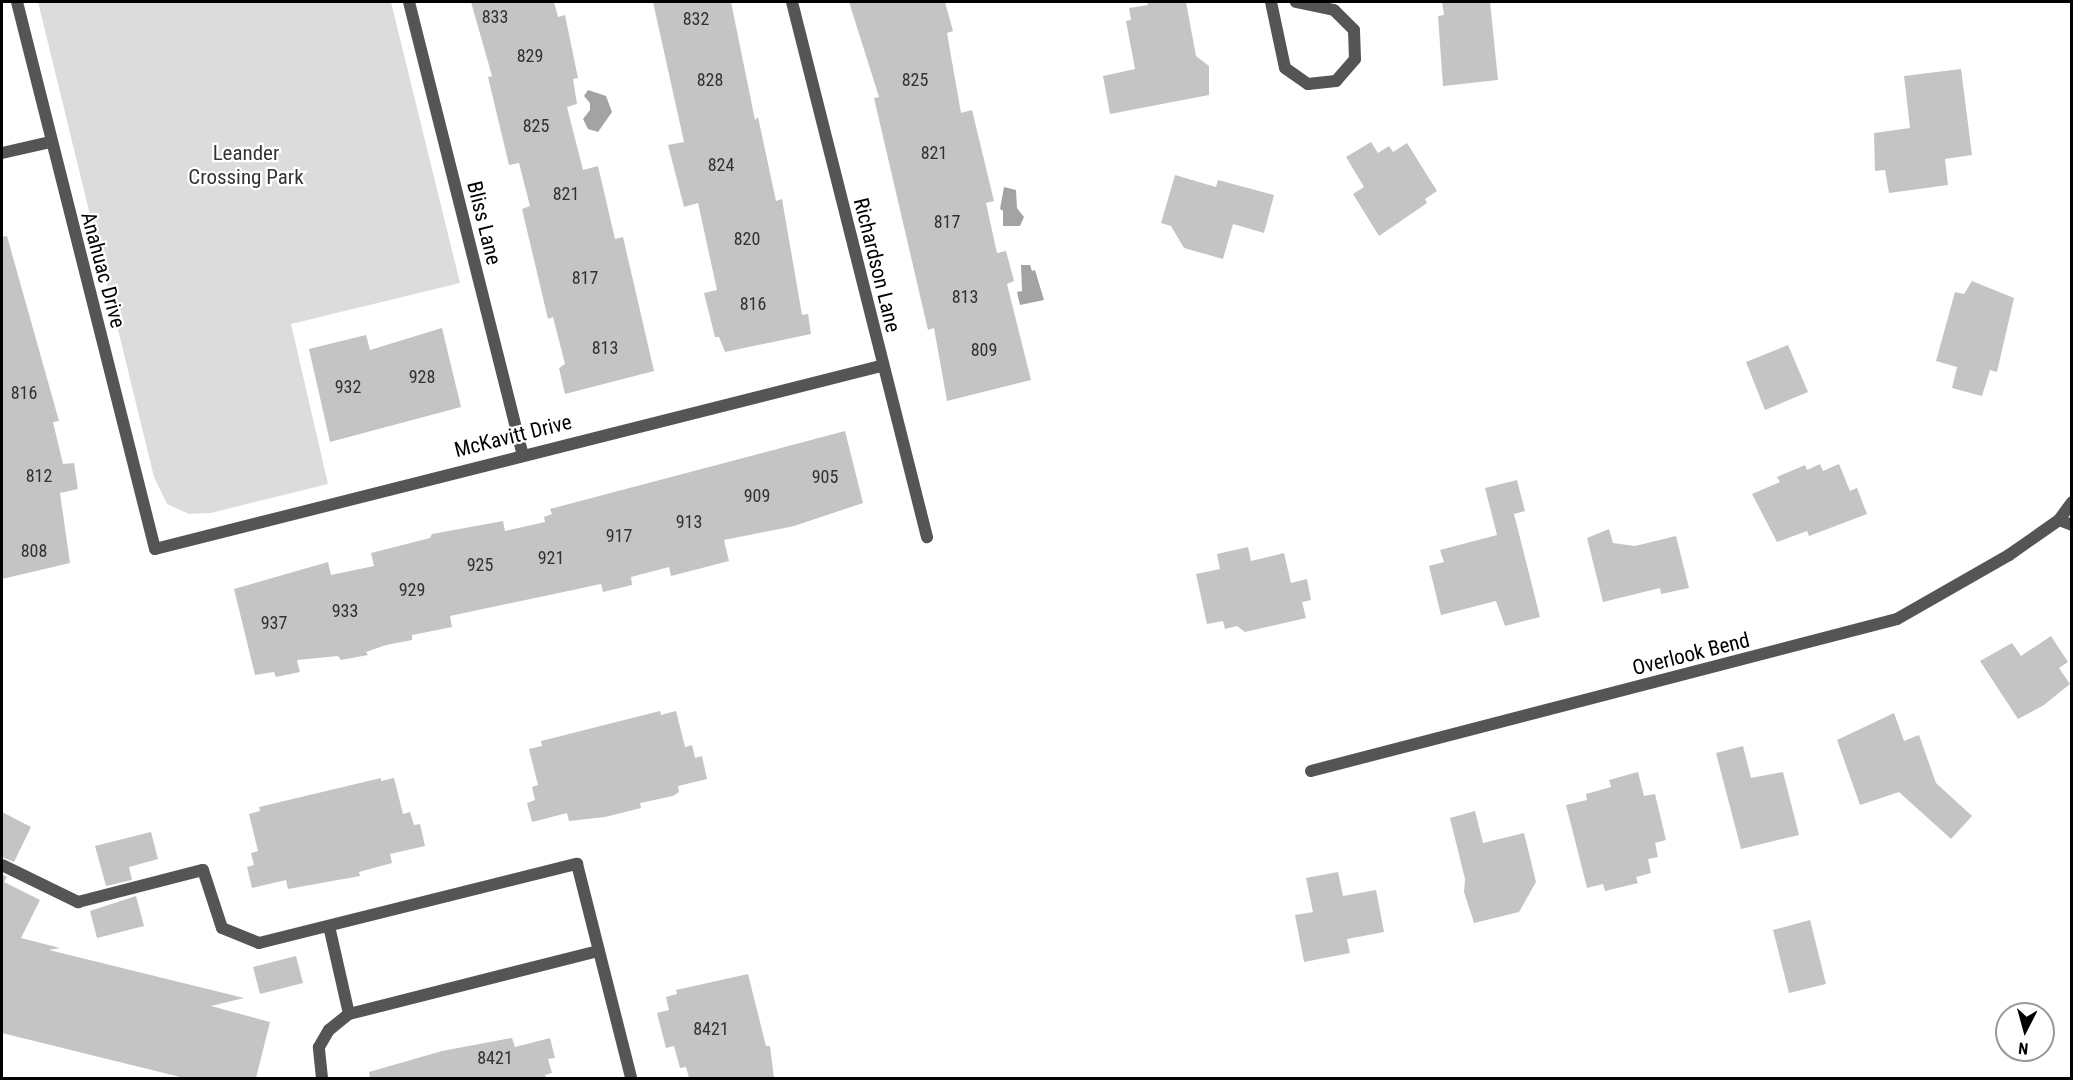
<!DOCTYPE html>
<html>
<head>
<meta charset="utf-8">
<style>
	body { margin:0 }
	#map { position:relative; width:2073px; height:1080px; overflow:hidden; background:#fff; font-family:"Roboto Condensed",sans-serif }
	div>[style] { position:absolute }
	.green>* { inset:0; background:#dcdcdc }
	.water>* { inset:0; background:#a3a3a3 }
	.building>* { inset:0; background:#c4c4c4 }
	.street>* { height:12px; margin:-6px; padding:0 6px; transform-origin:6px; border-radius:6px; background:#555 }
	span { translate:-50% -50%; white-space:nowrap; text-align:center; line-height:1.15; -webkit-text-stroke:4.5px #fff; paint-order:stroke }
	.number-label { font-size:18px; color:#313131 }
	.number-label span { -webkit-text-stroke-width:0 }
	.park-label { font-size:21px; color:#333 }
	.street-label { font-size:21px; color:#000 }
	.frame { position:absolute; inset:0; border:3px solid #000; pointer-events:none }
	.north { position:absolute; left:1995px; top:1002px; width:60px; height:60px; box-sizing:border-box; background:#fff; border:2px solid #999; border-radius:50%; rotate:186deg; font-size:16px; font-weight:700; line-height:24px; text-align:center; color:#000 }
	.north::after { content:''; display:block; margin:auto; width:21px; height:27px; background:#000; clip-path:polygon(50% 0,100% 100%,50% 72%,0 100%) }
</style>
</head>
<body>
<div id="map">
	<div class="green">
		<i style="clip-path:polygon(38px 2px,391px 2px,460px 283px,291px 324px,328px 484px,211px 513px,189px 514px,167px 504px,154px 477px)"></i>
	</div>
	<div class="water">
		<i style="clip-path:polygon(588px 90px,606px 96px,612px 112px,598px 132px,588px 129px,583px 119px,590px 110px,590px 103px,584px 96px)"></i>
		<i style="clip-path:polygon(1004px 187px,1016px 190px,1017px 208px,1024px 217px,1020px 226px,1003px 226px,1003px 211px,1000px 209px)"></i>
		<i style="clip-path:polygon(1021px 265px,1030px 265px,1032px 271px,1035px 270px,1044px 300px,1020px 305px,1017px 292px,1022px 291px)"></i>
	</div>
	<div class="building">
		<i style="clip-path:polygon(471px 2px,554px 2px,558px 17px,565px 15px,578px 78px,573px 79px,577px 104px,567px 107px,583px 170px,598px 166px,615px 239px,623px 237px,654px 371px,565px 394px,559px 368px,565px 364px,553px 317px,548px 319px,522px 209px,530px 206px,519px 163px,509px 165px,488px 77px,492px 76px)"></i>
		<i style="clip-path:polygon(653px 2px,731px 2px,755px 120px,758px 117px,776px 201px,782px 199px,802px 315px,808px 314px,811px 334px,725px 352px,719px 337px,715px 337px,704px 293px,717px 290px,698px 203px,684px 207px,668px 145px,684px 142px)"></i>
		<i style="clip-path:polygon(849px 2px,945px 2px,953px 31px,947px 33px,961px 113px,972px 110px,994px 201px,986px 203px,997px 253px,1006px 251px,1014px 281px,1007px 284px,1031px 380px,947px 401px,934px 328px,928px 330px,874px 98px,879px 97px)"></i>
		<i style="clip-path:polygon(1147px 2px,1186px 2px,1196px 56px,1209px 66px,1209px 95px,1110px 114px,1103px 76px,1135px 69px,1126px 21px,1131px 20px,1129px 8px,1148px 5px)"></i>
		<i style="clip-path:polygon(1442px 2px,1490px 2px,1498px 80px,1443px 86px,1438px 16px,1444px 15px)"></i>
		<i style="clip-path:polygon(1961px 69px,1972px 155px,1945px 159px,1948px 185px,1889px 193px,1885px 170px,1875px 171px,1874px 133px,1910px 128px,1904px 76px)"></i>
		<i style="clip-path:polygon(1371px 142px,1378px 153px,1389px 146px,1393px 152px,1407px 143px,1437px 191px,1425px 199px,1427px 203px,1379px 236px,1353px 194px,1364px 187px,1346px 157px)"></i>
		<i style="clip-path:polygon(1175px 175px,1216px 187px,1218px 180px,1274px 195px,1264px 233px,1233px 224px,1223px 259px,1184px 248px,1171px 226px,1161px 223px)"></i>
		<i style="clip-path:polygon(7px 236px,59px 421px,53px 422px,63px 464px,74px 463px,78px 489px,60px 493px,70px 563px,2px 579px,2px 237px)"></i>
		<i style="clip-path:polygon(1972px 281px,2014px 298px,1997px 372px,1990px 370px,1982px 396px,1952px 388px,1957px 367px,1936px 361px,1955px 292px,1964px 294px)"></i>
		<i style="clip-path:polygon(442px 328px,461px 407px,330px 442px,309px 349px,366px 335px,370px 350px)"></i>
		<i style="clip-path:polygon(1788px 345px,1808px 392px,1765px 410px,1746px 362px)"></i>
		<i style="clip-path:polygon(845px 431px,863px 503px,794px 526px,724px 540px,729px 561px,671px 576px,669px 567px,631px 577px,632px 585px,603px 592px,601px 584px,450px 616px,452px 627px,412px 635px,412px 640px,386px 645px,366px 652px,368px 655px,341px 660px,338px 656px,297px 660px,300px 672px,276px 677px,274px 672px,255px 675px,234px 589px,328px 562px,331px 575px,374px 566px,371px 553px,430px 538px,432px 534px,503px 521px,505px 531px,545px 522px,544px 517px,552px 514px,550px 509px)"></i>
		<i style="clip-path:polygon(1820px 464px,1823px 471px,1839px 464px,1850px 491px,1857px 488px,1867px 514px,1809px 536px,1807px 531px,1777px 542px,1752px 494px,1780px 482px,1777px 477px,1805px 465px,1807px 470px)"></i>
		<i style="clip-path:polygon(1517px 480px,1525px 511px,1514px 514px,1540px 617px,1505px 626px,1496px 601px,1441px 615px,1429px 566px,1444px 562px,1440px 550px,1497px 535px,1485px 488px)"></i>
		<i style="clip-path:polygon(1609px 529px,1613px 543px,1635px 546px,1676px 536px,1689px 588px,1661px 594px,1660px 588px,1603px 602px,1587px 538px)"></i>
		<i style="clip-path:polygon(1248px 547px,1251px 561px,1284px 553px,1291px 583px,1307px 579px,1311px 600px,1302px 602px,1306px 618px,1245px 632px,1237px 626px,1225px 629px,1223px 621px,1207px 624px,1196px 574px,1220px 569px,1217px 554px)"></i>
		<i style="clip-path:polygon(2051px 636px,2068px 662px,2059px 668px,2070px 684px,2044px 705px,2018px 719px,1980px 661px,2012px 643px,2021px 656px)"></i>
		<i style="clip-path:polygon(660px 711px,661px 715px,676px 711px,685px 747px,692px 745px,695px 758px,702px 756px,707px 779px,678px 786px,679px 792px,673px 796px,640px 803px,641px 808px,605px 817px,569px 821px,567px 813px,532px 822px,527px 803px,535px 800px,532px 787px,538px 785px,529px 749px,542px 746px,541px 741px)"></i>
		<i style="clip-path:polygon(1894px 713px,1904px 741px,1919px 735px,1936px 783px,1972px 816px,1951px 839px,1899px 792px,1860px 805px,1837px 740px)"></i>
		<i style="clip-path:polygon(1743px 746px,1751px 778px,1783px 772px,1799px 835px,1741px 849px,1716px 753px)"></i>
		<i style="clip-path:polygon(1638px 772px,1644px 796px,1655px 794px,1666px 840px,1655px 843px,1658px 857px,1648px 859px,1651px 873px,1636px 877px,1638px 883px,1605px 891px,1603px 884px,1587px 888px,1566px 805px,1587px 800px,1586px 794px,1611px 787px,1609px 780px)"></i>
		<i style="clip-path:polygon(381px 778px,381px 781px,394px 778px,403px 814px,410px 812px,414px 825px,420px 824px,425px 846px,390px 854px,392px 863px,359px 872px,360px 876px,288px 889px,286px 880px,252px 888px,247px 867px,254px 865px,251px 853px,258px 851px,249px 814px,260px 811px,259px 807px)"></i>
		<i style="clip-path:polygon(1475px 811px,1483px 843px,1524px 833px,1536px 882px,1519px 912px,1474px 923px,1464px 892px,1465px 879px,1450px 818px)"></i>
		<i style="clip-path:polygon(2px 812px,31px 827px,14px 862px,2px 857px)"></i>
		<i style="clip-path:polygon(151px 832px,158px 859px,129px 867px,132px 880px,106px 886px,95px 846px)"></i>
		<i style="clip-path:polygon(1338px 872px,1343px 896px,1376px 890px,1384px 932px,1347px 939px,1350px 953px,1304px 962px,1295px 915px,1313px 912px,1306px 878px)"></i>
		<i style="clip-path:polygon(2px 874px,7px 877px,4px 882px,40px 900px,21px 938px,60px 948px,49px 950px,244px 998px,211px 1006px,270px 1022px,256px 1078px,184px 1078px,2px 1033px)"></i>
		<i style="clip-path:polygon(136px 896px,144px 926px,97px 938px,90px 911px)"></i>
		<i style="clip-path:polygon(1810px 920px,1826px 984px,1789px 993px,1773px 930px)"></i>
		<i style="clip-path:polygon(296px 956px,303px 983px,260px 994px,253px 967px)"></i>
		<i style="clip-path:polygon(748px 974px,766px 1046px,770px 1046px,774px 1078px,689px 1078px,686px 1067px,680px 1068px,674px 1046px,666px 1048px,657px 1013px,669px 1010px,666px 997px,677px 994px,676px 990px)"></i>
		<i style="clip-path:polygon(512px 1038px,515px 1047px,550px 1038px,555px 1058px,548px 1059px,552px 1073px,545px 1075px,546px 1078px,370px 1078px,369px 1072px,442px 1051px)"></i>
	</div>
	<div class="street">
		<i style="left:17px;top:2px;width:564px;rotate:75.84deg"></i>
		<i style="left:155px;top:549px;width:749px;rotate:-14.15deg"></i>
		<i style="left:409px;top:2px;width:465px;rotate:75.9deg"></i>
		<i style="left:792px;top:2px;width:552px;rotate:75.84deg"></i>
		<i style="left:1271px;top:2px;width:67px;rotate:78deg"></i>
		<i style="left:1285px;top:68px;width:28px;rotate:35deg"></i>
		<i style="left:1308px;top:84px;width:28px;rotate:-6deg"></i>
		<i style="left:1336px;top:81px;width:29px;rotate:-49deg"></i>
		<i style="left:1355px;top:59px;width:29px;rotate:-92deg"></i>
		<i style="left:1354px;top:30px;width:28px;rotate:-135deg"></i>
		<i style="left:1334px;top:10px;width:39px;rotate:-168deg"></i>
		<i style="left:2px;top:153px;width:49px;rotate:-12.9deg"></i>
		<i style="left:2059px;top:520px;width:14px;rotate:21deg"></i>
		<i style="left:1311px;top:771px;width:605px;rotate:-14.54deg"></i>
		<i style="left:1897px;top:619px;width:129px;rotate:-29.7deg"></i>
		<i style="left:2009px;top:555px;width:61px;rotate:-35deg"></i>
		<i style="left:2059px;top:520px;width:22px;rotate:-54deg"></i>
		<i style="left:2px;top:865px;width:85px;rotate:26deg"></i>
		<i style="left:78px;top:902px;width:129px;rotate:-14.4deg"></i>
		<i style="left:203px;top:870px;width:61px;rotate:71.9deg"></i>
		<i style="left:222px;top:928px;width:40px;rotate:22deg"></i>
		<i style="left:259px;top:943px;width:328px;rotate:-14deg"></i>
		<i style="left:577px;top:864px;width:221px;rotate:75.8deg"></i>
		<i style="left:329px;top:926px;width:90px;rotate:77.2deg"></i>
		<i style="left:349px;top:1014px;width:257px;rotate:-14.2deg"></i>
		<i style="left:322px;top:1078px;width:31px;rotate:-96deg"></i>
		<i style="left:319px;top:1047px;width:20px;rotate:-60deg"></i>
		<i style="left:329px;top:1030px;width:26px;rotate:-39deg"></i>
	</div>
	<div class="number-label">
		<span style="left:495px;top:17px">833</span>
		<span style="left:696px;top:19px">832</span>
		<span style="left:530px;top:56px">829</span>
		<span style="left:710px;top:80px">828</span>
		<span style="left:915px;top:80px">825</span>
		<span style="left:536px;top:126px">825</span>
		<span style="left:934px;top:153px">821</span>
		<span style="left:721px;top:165px">824</span>
		<span style="left:566px;top:194px">821</span>
		<span style="left:947px;top:222px">817</span>
		<span style="left:747px;top:239px">820</span>
		<span style="left:585px;top:278px">817</span>
		<span style="left:965px;top:297px">813</span>
		<span style="left:753px;top:304px">816</span>
		<span style="left:605px;top:348px">813</span>
		<span style="left:984px;top:350px">809</span>
		<span style="left:422px;top:377px">928</span>
		<span style="left:348px;top:387px">932</span>
		<span style="left:24px;top:393px">816</span>
		<span style="left:39px;top:476px">812</span>
		<span style="left:825px;top:477px">905</span>
		<span style="left:757px;top:496px">909</span>
		<span style="left:689px;top:522px">913</span>
		<span style="left:619px;top:536px">917</span>
		<span style="left:34px;top:551px">808</span>
		<span style="left:551px;top:558px">921</span>
		<span style="left:480px;top:565px">925</span>
		<span style="left:412px;top:590px">929</span>
		<span style="left:345px;top:611px">933</span>
		<span style="left:274px;top:623px">937</span>
		<span style="left:711px;top:1029px">8421</span>
		<span style="left:495px;top:1058px">8421</span>
	</div>
	<div class="park-label">
		<span style="left:246px;top:165px">Leander<br>Crossing Park</span>
	</div>
	<div class="street-label">
		<span style="left:484px;top:223px;rotate:76deg">Bliss Lane</span>
		<span style="left:877px;top:265px;rotate:76deg">Richardson Lane</span>
		<span style="left:103px;top:270px;rotate:75deg">Anahuac Drive</span>
		<span style="left:513px;top:436px;rotate:-14deg">McKavitt Drive</span>
		<span style="left:1691px;top:654px;rotate:-14deg">Overlook Bend</span>
	</div>
	<div class="frame"></div>
	<div class="north">N</div>
</div>
</body>
</html>
